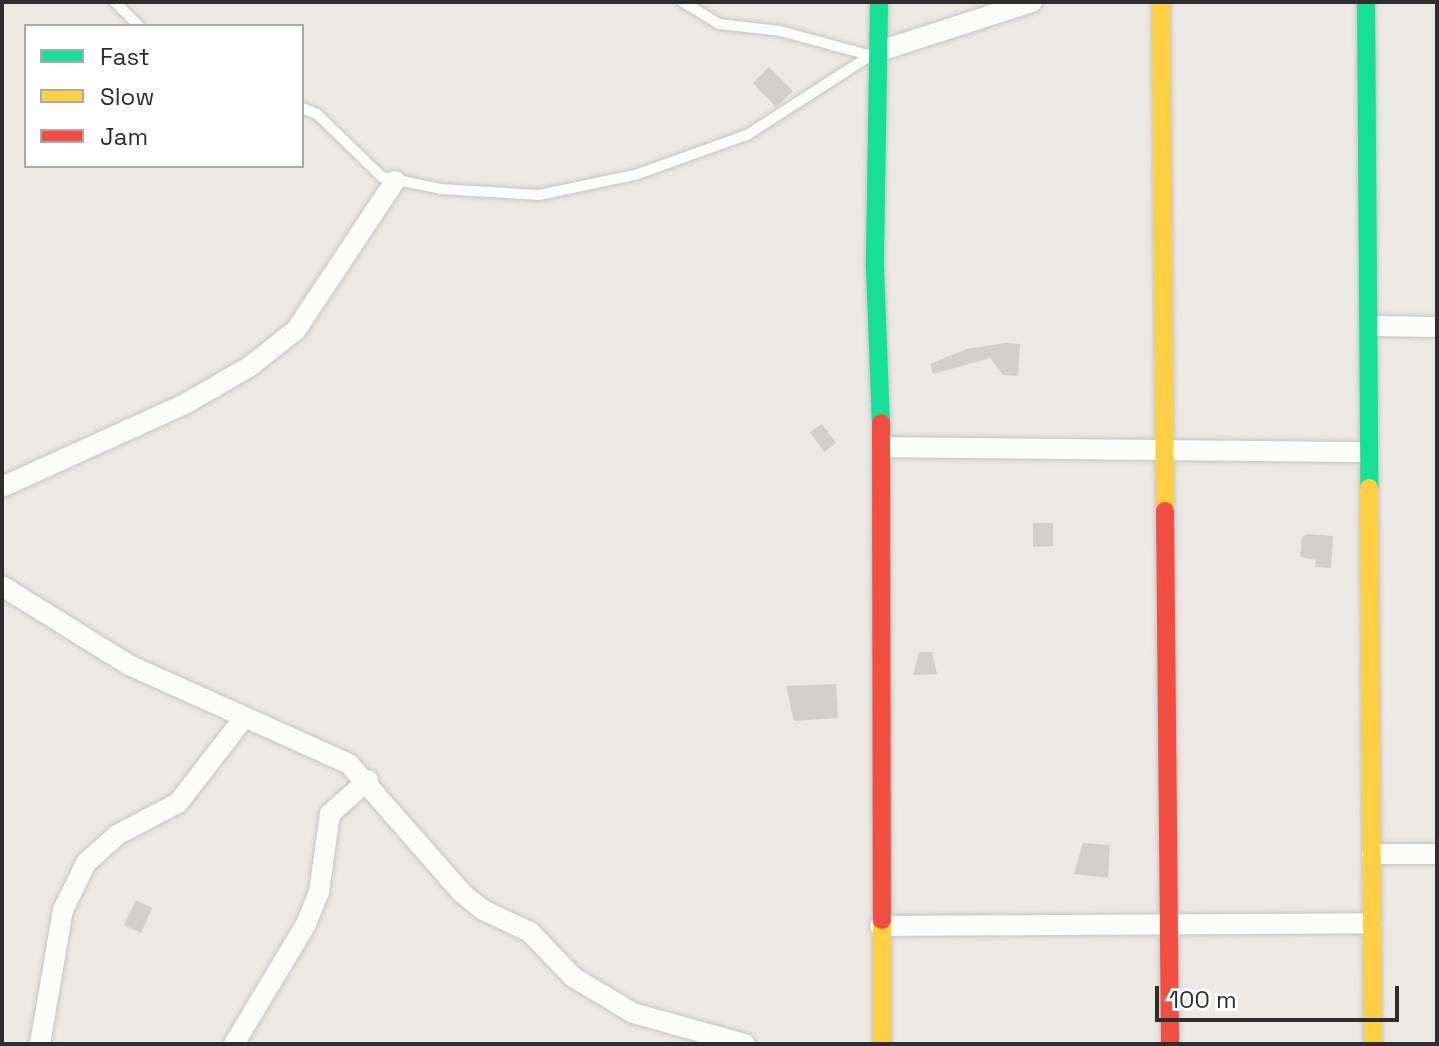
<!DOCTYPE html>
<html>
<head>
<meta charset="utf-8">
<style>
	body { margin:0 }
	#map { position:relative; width:1439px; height:1046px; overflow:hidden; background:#ece8e4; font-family:"Space Grotesk",sans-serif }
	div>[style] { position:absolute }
	.building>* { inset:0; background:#d1cecb }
	.roads { filter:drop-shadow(0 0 2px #c5c4c5) drop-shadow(0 0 2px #c5c4c5) }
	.lane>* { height:10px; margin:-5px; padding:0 5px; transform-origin:5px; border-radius:5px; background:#fcfcfb }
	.street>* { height:20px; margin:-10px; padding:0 10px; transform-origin:10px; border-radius:10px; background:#fcfcfb }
	.fast>* { height:18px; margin:-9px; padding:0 9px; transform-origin:9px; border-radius:9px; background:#16e098 }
	.slow>* { height:18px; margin:-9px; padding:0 9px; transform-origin:9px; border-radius:9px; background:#ffcf43 }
	.jam>* { height:18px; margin:-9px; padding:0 9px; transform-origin:9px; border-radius:9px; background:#f24e42 }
	span { translate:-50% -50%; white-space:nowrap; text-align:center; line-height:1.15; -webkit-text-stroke:6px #fff; paint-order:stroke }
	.frame { position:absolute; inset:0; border:4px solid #2e2e2e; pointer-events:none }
	.legend { position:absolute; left:24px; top:24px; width:280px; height:144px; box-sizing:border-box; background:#fff; border:2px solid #ababab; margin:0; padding:10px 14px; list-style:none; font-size:24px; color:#2e2e2e }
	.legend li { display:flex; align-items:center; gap:16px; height:40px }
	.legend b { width:40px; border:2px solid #ababab }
	.scale { position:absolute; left:1155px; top:986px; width:244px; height:36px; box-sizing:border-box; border:4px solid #2e2e2e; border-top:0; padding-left:10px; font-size:24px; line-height:28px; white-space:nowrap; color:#2e2e2e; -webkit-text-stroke:6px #fff; paint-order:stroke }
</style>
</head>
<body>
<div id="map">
	<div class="building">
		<i style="clip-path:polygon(769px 67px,793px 91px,776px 107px,753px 83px)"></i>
		<i style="clip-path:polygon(1005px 343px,1020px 344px,1018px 376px,1003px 375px,990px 358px,933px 374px,930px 364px,967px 349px)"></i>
		<i style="clip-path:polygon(822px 424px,836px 443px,824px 452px,810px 432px)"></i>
		<i style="clip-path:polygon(1033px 523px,1053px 523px,1053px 546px,1033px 547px)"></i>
		<i style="clip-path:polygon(1307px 534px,1333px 536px,1331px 568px,1315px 567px,1316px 560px,1300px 557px,1302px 537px)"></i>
		<i style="clip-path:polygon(919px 652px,932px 652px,937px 674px,913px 675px)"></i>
		<i style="clip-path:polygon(836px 684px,838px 718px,794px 721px,786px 686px)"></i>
		<i style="clip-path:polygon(1083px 843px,1110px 845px,1108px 878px,1074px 874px)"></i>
		<i style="clip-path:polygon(136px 900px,152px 908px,141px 933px,124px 925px)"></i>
	</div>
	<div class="roads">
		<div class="lane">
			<i style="left:115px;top:2px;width:34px;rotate:45deg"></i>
			<i style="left:683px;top:2px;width:42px;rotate:31.4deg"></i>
			<i style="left:719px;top:24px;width:61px;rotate:6.5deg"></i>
			<i style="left:780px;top:31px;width:92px;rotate:15.1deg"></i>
			<i style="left:302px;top:108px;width:16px;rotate:22deg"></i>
			<i style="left:317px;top:114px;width:91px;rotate:44.1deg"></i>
			<i style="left:382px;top:177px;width:60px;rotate:11.5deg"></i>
			<i style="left:441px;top:189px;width:98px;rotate:3.5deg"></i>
			<i style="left:539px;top:195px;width:98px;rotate:-11.8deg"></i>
			<i style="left:635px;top:175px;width:119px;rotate:-19.7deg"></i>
			<i style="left:747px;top:135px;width:151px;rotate:-32.8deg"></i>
		</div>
		<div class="street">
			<i style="left:880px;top:51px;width:160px;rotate:-17.9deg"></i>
			<i style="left:1370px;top:326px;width:67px;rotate:0.9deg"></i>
			<i style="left:882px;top:447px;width:483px;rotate:0.6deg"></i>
			<i style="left:2px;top:487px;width:199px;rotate:-24.4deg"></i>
			<i style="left:183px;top:405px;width:76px;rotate:-29.9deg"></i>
			<i style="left:249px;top:367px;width:60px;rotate:-38.2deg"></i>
			<i style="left:296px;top:330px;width:179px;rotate:-56.4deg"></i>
			<i style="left:2px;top:586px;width:150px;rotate:31.9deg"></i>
			<i style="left:129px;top:665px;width:241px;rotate:24.2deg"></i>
			<i style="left:349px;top:764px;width:171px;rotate:48.8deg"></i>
			<i style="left:462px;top:893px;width:27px;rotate:39deg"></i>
			<i style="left:483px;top:910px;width:52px;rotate:25.1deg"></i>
			<i style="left:530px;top:932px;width:62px;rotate:46.3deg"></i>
			<i style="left:573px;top:977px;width:70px;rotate:31deg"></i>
			<i style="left:633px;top:1013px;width:116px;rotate:15.5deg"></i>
			<i style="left:1372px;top:854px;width:65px"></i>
			<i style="left:880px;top:926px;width:492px;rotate:-0.3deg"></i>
			<i style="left:40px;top:1044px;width:136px;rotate:-80.3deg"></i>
			<i style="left:63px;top:910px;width:52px;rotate:-63.9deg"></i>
			<i style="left:86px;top:863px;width:42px;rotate:-42.1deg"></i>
			<i style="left:117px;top:835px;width:69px;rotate:-27.7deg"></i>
			<i style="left:178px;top:803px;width:108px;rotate:-52.2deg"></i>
			<i style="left:234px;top:1044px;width:140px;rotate:-59deg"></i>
			<i style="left:306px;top:924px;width:35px;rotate:-68deg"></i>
			<i style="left:319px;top:892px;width:79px;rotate:-82deg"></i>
			<i style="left:330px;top:814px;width:51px;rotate:-41.8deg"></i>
		</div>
		<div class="fast">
			<i style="left:879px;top:2px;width:266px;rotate:90.9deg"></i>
			<i style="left:875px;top:268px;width:155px;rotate:87.8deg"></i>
			<i style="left:1366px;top:2px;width:486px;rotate:89.6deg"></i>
		</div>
		<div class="slow">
			<i style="left:1161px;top:2px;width:509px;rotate:89.55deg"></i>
			<i style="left:1369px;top:488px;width:556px;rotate:89.59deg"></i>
			<i style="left:882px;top:920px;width:124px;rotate:90deg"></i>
		</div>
		<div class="jam">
			<i style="left:881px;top:423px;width:497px;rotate:89.9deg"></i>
			<i style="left:1165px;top:511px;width:533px;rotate:89.46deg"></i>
		</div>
	</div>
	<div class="frame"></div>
	<ul class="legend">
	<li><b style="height:10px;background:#16e098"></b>Fast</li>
	<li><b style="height:10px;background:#ffcf43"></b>Slow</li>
	<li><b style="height:10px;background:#f24e42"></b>Jam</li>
	</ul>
	<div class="scale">100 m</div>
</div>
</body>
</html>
